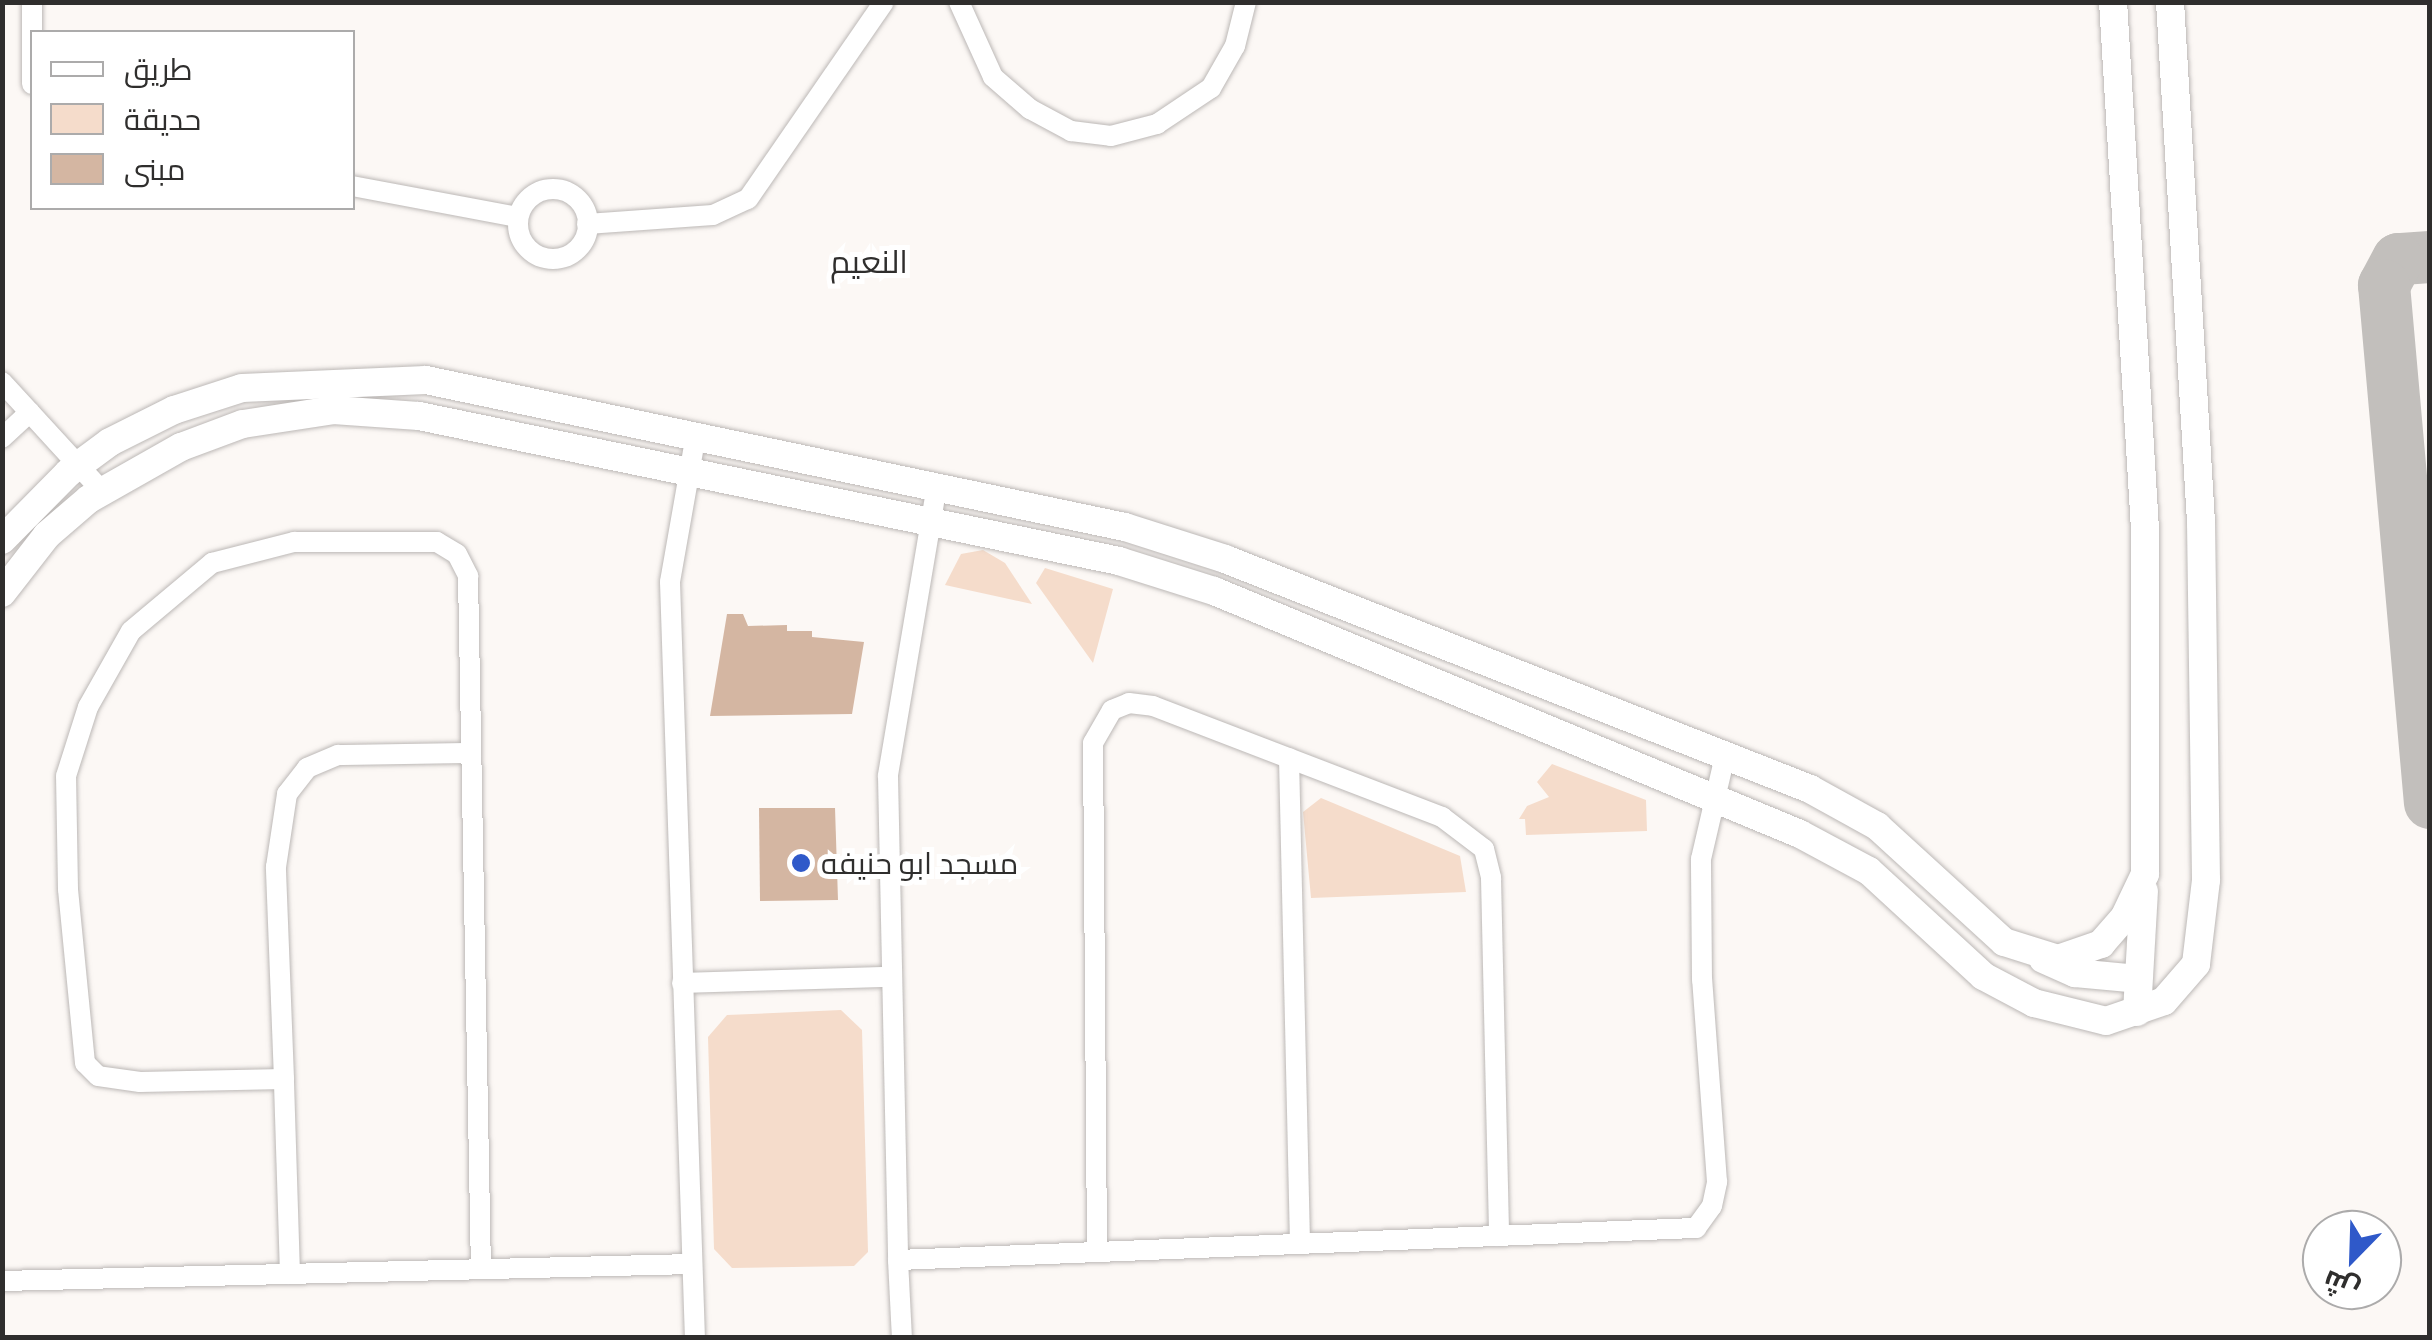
<!DOCTYPE html>
<html>
<head>
<meta charset="utf-8">
<style>
	body { margin:0 }
	#map { position:relative; width:2432px; height:1340px; overflow:hidden; background:#fcf8f5; font-family:Ubuntu,Cairo,sans-serif }
	div>[style] { position:absolute }
	.green>* { inset:0; background:#f5dccb }
	.taxiway>* { height:52px; margin:-26px; padding:0 26px; transform-origin:26px; border-radius:26px; background:#c2bfbc }
	.building>* { inset:0; background:#d4b6a2 }
	.roads { filter:drop-shadow(0 0 2px #bcb8b6) drop-shadow(0 0 2px #bcb8b6) }
	.minor>* { height:20px; margin:-10px; padding:0 10px; transform-origin:10px; border-radius:10px; background:#fff }
	.minor>.ring { margin:-10px; padding:0; box-sizing:content-box; background:none; border:20px solid #fff; border-radius:50% }
	.secondary>* { height:28px; margin:-14px; padding:0 14px; transform-origin:14px; border-radius:14px; background:#fff }
	.dots>* { width:28px; height:28px; translate:-50% -50%; box-sizing:border-box; border:5px solid #fff; border-radius:50% }
	span { translate:-50% -50%; white-space:nowrap; text-align:center; line-height:1.15; -webkit-text-stroke:10px #fff; paint-order:stroke }
	.poi-label { font-size:30px; color:#2f2e2d }
	.left { translate:0 -50%; text-align:left }
	.neighbourhood-label { font-size:32px; color:#2f2e2d }
	.frame { position:absolute; inset:0; border:5px solid #2f2e2d; pointer-events:none }
	.legend { position:absolute; left:30px; top:30px; width:325px; height:180px; box-sizing:border-box; background:#fff; border:2px solid #acabab; margin:0; padding:12px 18px; list-style:none; font-size:30px; color:#2f2e2d }
	.legend li { display:flex; align-items:center; gap:20px; height:50px }
	.legend b { width:50px; border:2px solid #acabab }
	.north { position:absolute; left:2302px; top:1210px; width:100px; height:100px; box-sizing:border-box; background:#fff; border:2px solid #acabab; border-radius:50%; rotate:203deg; font-size:28px; font-weight:700; line-height:40px; text-align:center; color:#2f2e2d }
	.north::after { content:''; display:block; margin:auto; width:35px; height:45px; background:#2f59c9; clip-path:polygon(50% 0,100% 100%,50% 72%,0 100%) }
</style>
</head>
<body>
<div id="map">
	<div class="green">
		<i style="clip-path:polygon(983px 550px,1005px 563px,1032px 604px,945px 585px,961px 554px)"></i>
		<i style="clip-path:polygon(1045px 568px,1113px 589px,1093px 663px,1036px 583px)"></i>
		<i style="clip-path:polygon(1552px 764px,1646px 800px,1647px 831px,1526px 835px,1525px 819px,1519px 819px,1527px 806px,1549px 797px,1537px 782px)"></i>
		<i style="clip-path:polygon(1321px 798px,1460px 856px,1466px 892px,1311px 898px,1303px 812px)"></i>
		<i style="clip-path:polygon(841px 1010px,862px 1030px,868px 1252px,854px 1266px,732px 1268px,714px 1249px,708px 1037px,727px 1015px)"></i>
	</div>
	<div class="taxiway">
		<i style="left:2430px;top:257px;width:32px;rotate:176deg"></i>
		<i style="left:2398px;top:259px;width:30px;rotate:118deg"></i>
		<i style="left:2384px;top:285px;width:520px;rotate:84.93deg"></i>
	</div>
	<div class="building">
		<i style="clip-path:polygon(727px 614px,743px 614px,748px 626px,787px 625px,787px 631px,812px 631px,812px 637px,864px 642px,852px 714px,710px 716px)"></i>
		<i style="clip-path:polygon(759px 808px,835px 808px,838px 900px,760px 901px)"></i>
	</div>
	<div class="roads">
		<div class="minor">
			<i style="left:32px;top:2px;width:82px;rotate:90deg"></i>
			<i style="left:959px;top:2px;width:82px;rotate:65.6deg"></i>
			<i style="left:993px;top:77px;width:49px;rotate:40.9deg"></i>
			<i style="left:1030px;top:109px;width:47px;rotate:28.2deg"></i>
			<i style="left:1071px;top:131px;width:40px;rotate:7.1deg"></i>
			<i style="left:1111px;top:136px;width:48px;rotate:-14.6deg"></i>
			<i style="left:1157px;top:124px;width:65px;rotate:-33.7deg"></i>
			<i style="left:1211px;top:88px;width:48px;rotate:-60.3deg"></i>
			<i style="left:1235px;top:46px;width:45px;rotate:-76deg"></i>
			<i style="left:352px;top:186px;width:169px;rotate:10.6deg"></i>
			<i class="ring" style="left:518px;top:189px;width:50px;height:50px"></i>
			<i style="left:587px;top:224px;width:126px;rotate:-4.1deg"></i>
			<i style="left:713px;top:215px;width:38px;rotate:-25deg"></i>
			<i style="left:748px;top:199px;width:239px;rotate:-55.4deg"></i>
			<i style="left:2px;top:382px;width:147px;rotate:47.5deg"></i>
			<i style="left:2px;top:438px;width:38px;rotate:-43deg"></i>
			<i style="left:695px;top:440px;width:144px;rotate:100deg"></i>
			<i style="left:670px;top:582px;width:756px;rotate:88.11deg"></i>
			<i style="left:936px;top:491px;width:289px;rotate:99.6deg"></i>
			<i style="left:888px;top:776px;width:484px;rotate:88.8deg"></i>
			<i style="left:898px;top:1260px;width:799px;rotate:-2.3deg"></i>
			<i style="left:1696px;top:1228px;width:27px;rotate:-54deg"></i>
			<i style="left:1712px;top:1206px;width:25px;rotate:-78deg"></i>
			<i style="left:1717px;top:1182px;width:203px;rotate:-94.2deg"></i>
			<i style="left:1702px;top:980px;width:121px;rotate:-90.5deg"></i>
			<i style="left:1701px;top:859px;width:106px;rotate:-76.9deg"></i>
			<i style="left:1289px;top:758px;width:484px;rotate:88.7deg"></i>
			<i style="left:682px;top:983px;width:207px;rotate:-1.7deg"></i>
			<i style="left:284px;top:1079px;width:212px;rotate:-92.2deg"></i>
			<i style="left:276px;top:867px;width:74px;rotate:-81.4deg"></i>
			<i style="left:287px;top:794px;width:33px;rotate:-52deg"></i>
			<i style="left:307px;top:768px;width:34px;rotate:-23deg"></i>
			<i style="left:338px;top:755px;width:133px;rotate:-0.9deg"></i>
			<i style="left:1097px;top:1251px;width:508px;rotate:-90.45deg"></i>
			<i style="left:1093px;top:743px;width:38px;rotate:-60deg"></i>
			<i style="left:1112px;top:710px;width:18px;rotate:-22deg"></i>
			<i style="left:1129px;top:703px;width:24px;rotate:7deg"></i>
			<i style="left:1153px;top:706px;width:310px;rotate:21deg"></i>
			<i style="left:1442px;top:817px;width:53px;rotate:37.3deg"></i>
			<i style="left:1484px;top:849px;width:30px;rotate:76deg"></i>
			<i style="left:1491px;top:878px;width:358px;rotate:88.7deg"></i>
			<i style="left:898px;top:1260px;width:78px;rotate:87.1deg"></i>
			<i style="left:290px;top:1274px;width:195px;rotate:-91.8deg"></i>
			<i style="left:284px;top:1079px;width:144px;rotate:178.8deg"></i>
			<i style="left:140px;top:1082px;width:42px;rotate:-171.9deg"></i>
			<i style="left:98px;top:1076px;width:18px;rotate:-135deg"></i>
			<i style="left:85px;top:1063px;width:175px;rotate:-95.6deg"></i>
			<i style="left:68px;top:889px;width:113px;rotate:-91deg"></i>
			<i style="left:66px;top:776px;width:72px;rotate:-72.3deg"></i>
			<i style="left:88px;top:707px;width:87px;rotate:-60.5deg"></i>
			<i style="left:131px;top:631px;width:106px;rotate:-40deg"></i>
			<i style="left:212px;top:563px;width:85px;rotate:-14.4deg"></i>
			<i style="left:294px;top:542px;width:143px"></i>
			<i style="left:437px;top:542px;width:23px;rotate:31deg"></i>
			<i style="left:457px;top:554px;width:25px;rotate:63deg"></i>
			<i style="left:468px;top:576px;width:693px;rotate:88.93deg"></i>
			<i style="left:2px;top:1281px;width:690px;rotate:-1.41deg"></i>
		</div>
		<div class="secondary">
			<i style="left:2px;top:540px;width:94px;rotate:-45.4deg"></i>
			<i style="left:68px;top:473px;width:52px;rotate:-36.4deg"></i>
			<i style="left:110px;top:442px;width:72px;rotate:-26.6deg"></i>
			<i style="left:174px;top:410px;width:71px;rotate:-17.9deg"></i>
			<i style="left:242px;top:388px;width:184px;rotate:-2.5deg"></i>
			<i style="left:426px;top:380px;width:714px;rotate:11.88deg"></i>
			<i style="left:1125px;top:527px;width:105px;rotate:17.7deg"></i>
			<i style="left:1225px;top:559px;width:629px;rotate:21.46deg"></i>
			<i style="left:1810px;top:789px;width:77px;rotate:28.9deg"></i>
			<i style="left:1877px;top:826px;width:172px;rotate:42.4deg"></i>
			<i style="left:2004px;top:942px;width:57px;rotate:17.5deg"></i>
			<i style="left:2058px;top:959px;width:46px;rotate:-19.2deg"></i>
			<i style="left:2101px;top:944px;width:35px;rotate:-49deg"></i>
			<i style="left:2124px;top:918px;width:49px;rotate:-64.5deg"></i>
			<i style="left:2145px;top:874px;width:345px;rotate:-90deg"></i>
			<i style="left:2145px;top:529px;width:528px;rotate:-93.47deg"></i>
			<i style="left:2px;top:593px;width:73px;rotate:-52.2deg"></i>
			<i style="left:47px;top:535px;width:55px;rotate:-40.6deg"></i>
			<i style="left:89px;top:499px;width:106px;rotate:-29.5deg"></i>
			<i style="left:181px;top:447px;width:66px;rotate:-20.4deg"></i>
			<i style="left:243px;top:424px;width:91px;rotate:-8.8deg"></i>
			<i style="left:333px;top:410px;width:86px;rotate:4deg"></i>
			<i style="left:419px;top:416px;width:715px;rotate:11.7deg"></i>
			<i style="left:1119px;top:561px;width:100px;rotate:17.5deg"></i>
			<i style="left:1214px;top:591px;width:634px;rotate:22.52deg"></i>
			<i style="left:1800px;top:834px;width:78px;rotate:28.2deg"></i>
			<i style="left:1869px;top:871px;width:155px;rotate:42.6deg"></i>
			<i style="left:1983px;top:976px;width:58px;rotate:27.9deg"></i>
			<i style="left:2034px;top:1003px;width:74px;rotate:14deg"></i>
			<i style="left:2106px;top:1021px;width:61px;rotate:-19deg"></i>
			<i style="left:2164px;top:1001px;width:49px;rotate:-49.1deg"></i>
			<i style="left:2196px;top:964px;width:85px;rotate:-83.2deg"></i>
			<i style="left:2206px;top:880px;width:358px;rotate:-90.8deg"></i>
			<i style="left:2201px;top:522px;width:521px;rotate:-93.41deg"></i>
			<i style="left:2043px;top:959px;width:35px;rotate:24deg"></i>
			<i style="left:2075px;top:973px;width:63px;rotate:5.4deg"></i>
			<i style="left:2137px;top:1012px;width:121px;rotate:-86.7deg"></i>
		</div>
	</div>
	<div class="dots">
		<i style="left:801px;top:863px;background:#2f59c9"></i>
	</div>
	<div class="poi-label">
		<span class="left" style="left:821px;top:863px">مسجد ابو حنيفه</span>
	</div>
	<div class="neighbourhood-label">
		<span style="left:869px;top:261px">النعيم</span>
	</div>
	<div class="frame"></div>
	<ul class="legend">
	<li><b style="height:12px;background:#fff"></b>طريق</li>
	<li><b style="height:28px;background:#f5dccb"></b>حديقة</li>
	<li><b style="height:28px;background:#d4b6a2"></b>مبنى</li>
	</ul>
	<div class="north">ش</div>
</div>
</body>
</html>
